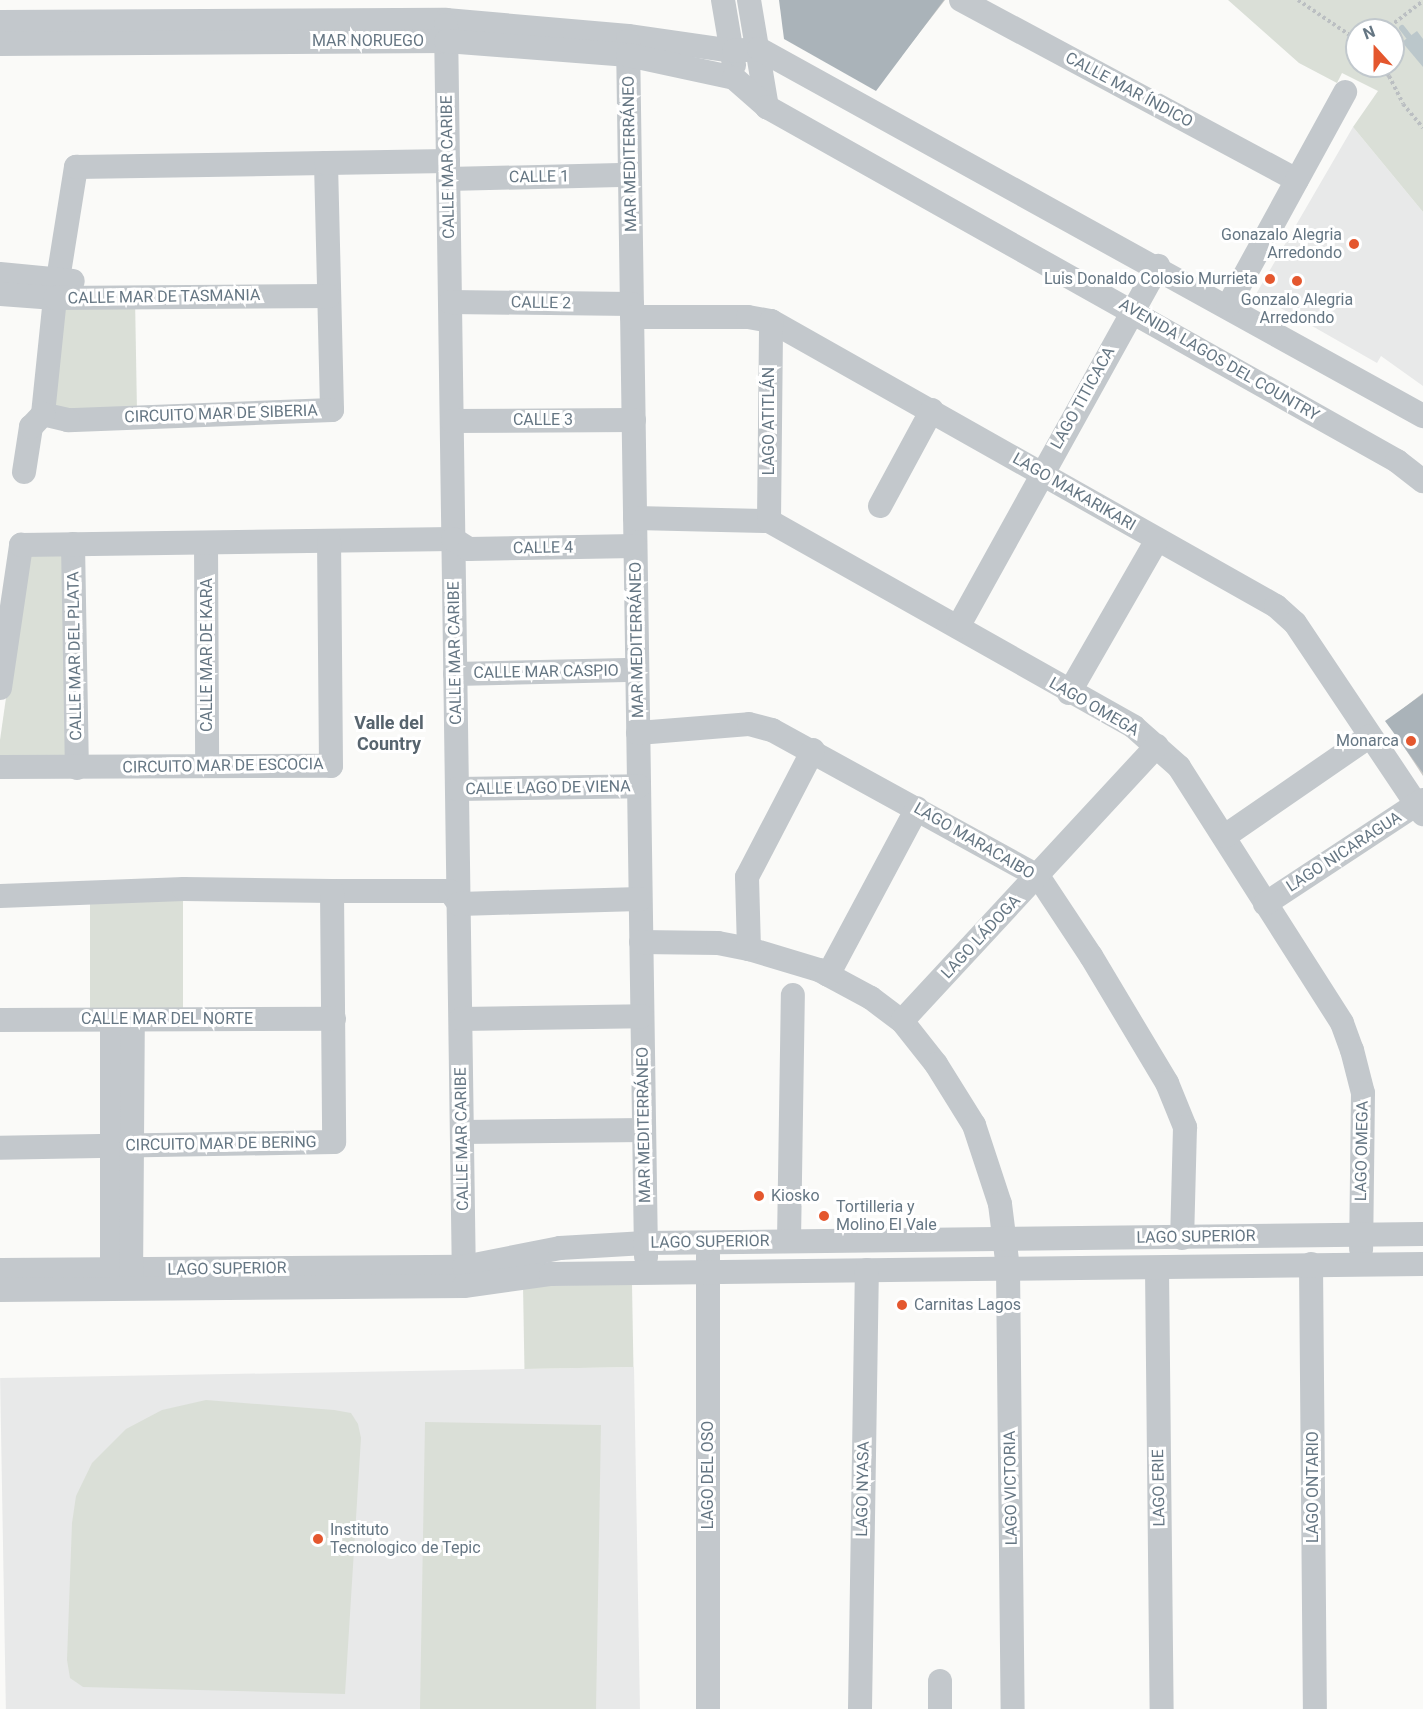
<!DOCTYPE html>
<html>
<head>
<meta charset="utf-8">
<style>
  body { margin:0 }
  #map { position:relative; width:1423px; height:1709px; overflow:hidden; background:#fafaf8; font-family:Roboto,sans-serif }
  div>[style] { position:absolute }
  .built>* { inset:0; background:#e8e9e9; transform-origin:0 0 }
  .green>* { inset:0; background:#dadfd7; transform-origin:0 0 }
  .water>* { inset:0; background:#bbc7cb }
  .shadow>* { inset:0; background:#0003 }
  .stream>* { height:6px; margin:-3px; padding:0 3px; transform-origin:3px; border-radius:3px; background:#bbc7cb }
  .building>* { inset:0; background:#aab3b9 }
  .path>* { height:4px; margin-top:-2px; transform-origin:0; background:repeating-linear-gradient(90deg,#bbbfc2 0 3px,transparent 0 6px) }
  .minor>* { height:24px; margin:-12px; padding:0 12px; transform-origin:12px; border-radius:12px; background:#c3c8cc }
  .dots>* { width:16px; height:16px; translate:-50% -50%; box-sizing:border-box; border:3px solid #fff; border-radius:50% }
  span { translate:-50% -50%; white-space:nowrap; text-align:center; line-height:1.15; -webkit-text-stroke:6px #fff; paint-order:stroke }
  .street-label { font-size:16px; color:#657683 }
  .poi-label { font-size:16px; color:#657683 }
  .right { translate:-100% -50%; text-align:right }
  .left { translate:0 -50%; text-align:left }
  .neighbourhood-label { font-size:18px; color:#57646e; font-weight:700 }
  .north { position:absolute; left:1345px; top:18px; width:60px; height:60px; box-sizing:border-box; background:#fff; border:2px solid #c1c8cd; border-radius:50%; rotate:339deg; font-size:16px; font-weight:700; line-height:24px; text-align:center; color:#657683 }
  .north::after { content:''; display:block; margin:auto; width:21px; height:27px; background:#e4572e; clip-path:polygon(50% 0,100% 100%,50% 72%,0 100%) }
</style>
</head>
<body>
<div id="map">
  <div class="built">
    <i style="clip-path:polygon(1353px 127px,1423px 212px,1423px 386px,1381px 356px,1377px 363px,1256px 294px)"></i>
    <i style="left:634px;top:1367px;width:342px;height:634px;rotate:89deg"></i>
  </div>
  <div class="green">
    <i style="clip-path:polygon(evenodd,1228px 0,1423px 0,1423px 212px,1353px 127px,1378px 91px,1342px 73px,1337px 83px,1299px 63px,1228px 0,1357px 30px,1393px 30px,1393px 66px,1357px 66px,1357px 30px)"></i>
    <i style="clip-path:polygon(135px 297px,137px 412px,50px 409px,64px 299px)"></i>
    <i style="clip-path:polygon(28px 543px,84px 543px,88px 766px,0 767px,0 740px)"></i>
    <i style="left:90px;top:896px;width:93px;height:121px"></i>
    <i style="left:632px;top:1284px;width:83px;height:109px;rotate:89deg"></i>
    <i style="clip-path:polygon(206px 1400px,334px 1410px,351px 1413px,358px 1424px,361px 1438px,345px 1694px,83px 1687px,70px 1678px,67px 1660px,72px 1523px,76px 1496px,92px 1463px,126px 1429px,162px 1410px)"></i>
    <i style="left:425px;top:1422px;width:176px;height:287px;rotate:1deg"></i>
  </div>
  <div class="water">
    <i style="clip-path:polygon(1417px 31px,1423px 39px,1423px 67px,1402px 42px)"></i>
  </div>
  <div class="shadow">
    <i style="clip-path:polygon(780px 0,945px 0,875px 90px)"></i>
    <i style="clip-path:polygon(1423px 693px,1423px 776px,1387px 721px)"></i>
  </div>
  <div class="stream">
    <i style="left:1402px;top:28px;width:11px;rotate:52deg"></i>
  </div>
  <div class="building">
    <i style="clip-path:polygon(779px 0,944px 0,876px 91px,784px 39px)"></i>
    <i style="clip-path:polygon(1423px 694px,1423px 773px,1385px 721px)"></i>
  </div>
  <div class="path">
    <i style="left:1298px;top:0;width:71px;rotate:34.1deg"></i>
    <i style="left:1385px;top:30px;width:48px;rotate:-37.3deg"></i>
    <i style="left:1378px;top:66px;width:15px;rotate:42deg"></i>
    <i style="left:1389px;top:76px;width:31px;rotate:63deg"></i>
    <i style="left:1403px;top:104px;width:31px;rotate:50deg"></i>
  </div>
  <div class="minor">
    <i style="left:723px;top:0;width:66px;rotate:80.4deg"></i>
    <i style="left:749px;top:0;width:109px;rotate:80.5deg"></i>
    <i style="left:961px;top:0;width:381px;rotate:28.2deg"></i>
    <i style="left:0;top:22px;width:446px;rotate:-0.3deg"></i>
    <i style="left:446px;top:20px;width:183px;rotate:5deg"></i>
    <i style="left:628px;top:36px;width:107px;rotate:8.1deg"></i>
    <i style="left:734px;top:51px;width:25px;rotate:-5deg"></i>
    <i style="left:759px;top:49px;width:759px;rotate:28.93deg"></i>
    <i style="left:446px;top:25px;width:1255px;rotate:89.18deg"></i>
    <i style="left:628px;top:41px;width:1216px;rotate:89.15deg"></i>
    <i style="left:0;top:44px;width:446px;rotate:-0.4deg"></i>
    <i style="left:446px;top:41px;width:183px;rotate:4.4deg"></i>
    <i style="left:628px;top:55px;width:108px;rotate:12.2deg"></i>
    <i style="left:734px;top:78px;width:44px;rotate:41.3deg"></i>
    <i style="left:767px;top:107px;width:723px;rotate:29.33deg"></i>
    <i style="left:1397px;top:461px;width:33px;rotate:38deg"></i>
    <i style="left:326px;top:163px;width:247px;rotate:88.6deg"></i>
    <i style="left:332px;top:410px;width:264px;rotate:177.8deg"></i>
    <i style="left:68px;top:420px;width:26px;rotate:-167deg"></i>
    <i style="left:43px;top:414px;width:117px;rotate:-84.1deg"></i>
    <i style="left:55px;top:298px;width:133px;rotate:-80.9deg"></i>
    <i style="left:76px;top:167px;width:250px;rotate:-0.9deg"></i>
    <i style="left:326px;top:163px;width:122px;rotate:-0.9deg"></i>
    <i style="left:448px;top:179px;width:182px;rotate:-1.3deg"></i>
    <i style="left:0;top:274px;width:73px;rotate:5.5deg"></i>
    <i style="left:0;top:294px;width:55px;rotate:4.2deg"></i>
    <i style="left:55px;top:298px;width:274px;rotate:-0.4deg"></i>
    <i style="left:450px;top:302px;width:182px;rotate:0.6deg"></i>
    <i style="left:1228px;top:306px;width:244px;rotate:-61.3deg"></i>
    <i style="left:632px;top:317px;width:116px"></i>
    <i style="left:748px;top:317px;width:23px;rotate:10deg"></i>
    <i style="left:771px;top:321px;width:580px;rotate:29.44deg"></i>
    <i style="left:1276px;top:606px;width:25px;rotate:42deg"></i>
    <i style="left:1295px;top:623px;width:230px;rotate:56.2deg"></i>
    <i style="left:452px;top:421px;width:182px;rotate:-0.3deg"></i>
    <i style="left:24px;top:472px;width:46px;rotate:-81.2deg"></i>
    <i style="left:31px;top:427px;width:18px;rotate:-47deg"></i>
    <i style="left:880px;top:506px;width:109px;rotate:-61.6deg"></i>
    <i style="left:635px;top:518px;width:134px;rotate:1.3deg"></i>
    <i style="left:769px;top:521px;width:419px;rotate:29.4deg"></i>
    <i style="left:1134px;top:727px;width:60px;rotate:41.6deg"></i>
    <i style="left:1179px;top:767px;width:303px;rotate:57.5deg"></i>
    <i style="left:1342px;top:1023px;width:29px;rotate:70deg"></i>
    <i style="left:1352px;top:1050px;width:44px;rotate:75.7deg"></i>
    <i style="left:1363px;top:1093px;width:156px;rotate:90.7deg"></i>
    <i style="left:769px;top:521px;width:200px;rotate:-89.4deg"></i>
    <i style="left:206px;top:543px;width:223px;rotate:89.7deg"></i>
    <i style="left:73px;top:544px;width:224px;rotate:89deg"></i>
    <i style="left:958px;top:627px;width:413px;rotate:-61deg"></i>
    <i style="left:455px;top:674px;width:182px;rotate:-1.3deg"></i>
    <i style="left:0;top:688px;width:145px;rotate:-81.6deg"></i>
    <i style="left:21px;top:545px;width:432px;rotate:-0.8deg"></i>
    <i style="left:453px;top:539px;width:19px;rotate:32deg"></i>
    <i style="left:469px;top:549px;width:166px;rotate:-1deg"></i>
    <i style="left:1069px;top:693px;width:177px;rotate:-60.1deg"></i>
    <i style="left:638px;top:733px;width:111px;rotate:-4.6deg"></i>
    <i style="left:749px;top:724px;width:24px;rotate:15deg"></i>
    <i style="left:772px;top:730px;width:303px;rotate:28.8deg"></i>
    <i style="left:1038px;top:876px;width:96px;rotate:56.5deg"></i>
    <i style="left:1091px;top:956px;width:148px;rotate:59.1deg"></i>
    <i style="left:1167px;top:1083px;width:48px;rotate:67.8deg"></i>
    <i style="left:1185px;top:1127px;width:111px;rotate:91.5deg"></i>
    <i style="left:0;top:767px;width:331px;rotate:-0.2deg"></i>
    <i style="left:331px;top:766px;width:224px;rotate:-90.5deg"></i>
    <i style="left:457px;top:789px;width:182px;rotate:-0.9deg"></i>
    <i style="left:1225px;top:836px;width:176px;rotate:-34.6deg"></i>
    <i style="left:332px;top:891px;width:118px"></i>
    <i style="left:450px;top:891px;width:16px;rotate:55deg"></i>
    <i style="left:459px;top:904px;width:181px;rotate:-1.6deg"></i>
    <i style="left:0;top:896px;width:184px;rotate:-2.2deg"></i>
    <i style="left:184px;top:889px;width:148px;rotate:0.8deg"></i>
    <i style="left:332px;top:891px;width:251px;rotate:89.5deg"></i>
    <i style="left:334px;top:1142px;width:334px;rotate:179deg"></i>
    <i style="left:1265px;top:904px;width:189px;rotate:-33.4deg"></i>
    <i style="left:641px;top:942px;width:77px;rotate:0.7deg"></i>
    <i style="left:718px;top:943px;width:32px;rotate:11deg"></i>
    <i style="left:749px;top:949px;width:73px;rotate:16.7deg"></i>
    <i style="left:819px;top:970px;width:59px;rotate:28.3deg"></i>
    <i style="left:871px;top:998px;width:39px;rotate:37deg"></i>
    <i style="left:902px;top:1021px;width:55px;rotate:51.7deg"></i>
    <i style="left:936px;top:1064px;width:72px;rotate:58.1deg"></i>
    <i style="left:974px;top:1125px;width:83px;rotate:71.8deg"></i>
    <i style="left:1000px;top:1204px;width:64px;rotate:82.9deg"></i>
    <i style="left:1008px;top:1268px;width:441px;rotate:89.4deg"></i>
    <i style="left:749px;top:949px;width:72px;rotate:-91.6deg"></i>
    <i style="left:747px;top:877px;width:143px;rotate:-62.5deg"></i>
    <i style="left:828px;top:975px;width:189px;rotate:-61.9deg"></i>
    <i style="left:461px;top:1019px;width:181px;rotate:-0.9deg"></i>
    <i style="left:0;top:1020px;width:334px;rotate:-0.2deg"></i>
    <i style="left:902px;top:1021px;width:375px;rotate:-47.2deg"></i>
    <i style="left:462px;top:1132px;width:182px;rotate:-0.6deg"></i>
    <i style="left:789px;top:1241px;width:246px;rotate:-89.1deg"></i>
    <i style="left:708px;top:1256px;width:453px;rotate:90deg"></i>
    <i style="left:1311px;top:1264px;width:445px;rotate:89.5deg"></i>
    <i style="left:1157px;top:1268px;width:441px;rotate:89.4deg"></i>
    <i style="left:0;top:1270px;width:464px;rotate:-0.4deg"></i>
    <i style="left:464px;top:1267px;width:98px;rotate:-11.2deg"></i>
    <i style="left:560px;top:1248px;width:85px;rotate:-3.4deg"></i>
    <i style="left:645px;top:1243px;width:778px;rotate:-0.66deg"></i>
    <i style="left:112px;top:1284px;width:264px;rotate:-90deg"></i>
    <i style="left:131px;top:1284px;width:264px;rotate:-89.6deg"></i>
    <i style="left:0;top:1290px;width:464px;rotate:-0.5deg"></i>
    <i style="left:464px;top:1286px;width:88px;rotate:-7.9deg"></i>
    <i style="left:551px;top:1274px;width:872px;rotate:-0.66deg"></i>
    <i style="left:860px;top:1709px;width:439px;rotate:-89.1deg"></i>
    <i style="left:940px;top:1709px;width:28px;rotate:-90deg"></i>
  </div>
  <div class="dots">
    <i style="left:1354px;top:244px;background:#e4572e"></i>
    <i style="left:1270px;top:279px;background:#e4572e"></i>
    <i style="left:1297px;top:281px;background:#e4572e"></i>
    <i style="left:1411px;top:741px;background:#e4572e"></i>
    <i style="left:759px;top:1196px;background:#e4572e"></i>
    <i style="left:824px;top:1216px;background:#e4572e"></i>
    <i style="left:902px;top:1305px;background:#e4572e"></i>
    <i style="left:318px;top:1539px;background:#e4572e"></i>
  </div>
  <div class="street-label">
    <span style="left:368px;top:41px">MAR NORUEGO</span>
    <span style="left:1129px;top:90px;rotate:28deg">CALLE MAR ÍNDICO</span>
    <span style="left:630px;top:154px;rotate:-91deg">MAR MEDITERRÁNEO</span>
    <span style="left:448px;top:167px;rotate:-91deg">CALLE MAR CARIBE</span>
    <span style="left:539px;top:177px;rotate:-1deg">CALLE 1</span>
    <span style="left:164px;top:297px;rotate:-1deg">CALLE MAR DE TASMANIA</span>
    <span style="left:541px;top:303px;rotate:1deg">CALLE 2</span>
    <span style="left:1219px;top:360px;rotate:30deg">AVENIDA LAGOS DEL COUNTRY</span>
    <span style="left:1083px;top:398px;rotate:-61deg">LAGO TITICACA</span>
    <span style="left:221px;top:414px;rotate:-2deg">CIRCUITO MAR DE SIBERIA</span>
    <span style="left:543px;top:420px">CALLE 3</span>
    <span style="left:769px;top:421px;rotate:-90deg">LAGO ATITLÁN</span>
    <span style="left:1074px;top:492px;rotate:30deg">LAGO MAKARIKARI</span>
    <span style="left:543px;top:548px;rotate:-1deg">CALLE 4</span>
    <span style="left:637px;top:640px;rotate:-91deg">MAR MEDITERRÁNEO</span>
    <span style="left:455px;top:653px;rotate:-91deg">CALLE MAR CARIBE</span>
    <span style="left:207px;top:655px;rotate:-90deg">CALLE MAR DE KARA</span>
    <span style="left:75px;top:656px;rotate:-91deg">CALLE MAR DEL PLATA</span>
    <span style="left:546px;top:672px;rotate:-1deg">CALLE MAR CASPIO</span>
    <span style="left:1094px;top:707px;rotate:30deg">LAGO OMEGA</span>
    <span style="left:223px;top:766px;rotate:-1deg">CIRCUITO MAR DE ESCOCIA</span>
    <span style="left:548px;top:788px;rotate:-1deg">CALLE LAGO DE VIENA</span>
    <span style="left:974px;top:841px;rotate:30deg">LAGO MARACAIBO</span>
    <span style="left:1344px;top:852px;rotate:-33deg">LAGO NICARAGUA</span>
    <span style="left:981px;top:937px;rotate:-47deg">LAGO LÁDOGA</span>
    <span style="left:167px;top:1019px">CALLE MAR DEL NORTE</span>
    <span style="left:644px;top:1125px;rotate:-91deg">MAR MEDITERRÁNEO</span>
    <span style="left:462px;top:1139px;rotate:-91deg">CALLE MAR CARIBE</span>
    <span style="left:221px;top:1144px;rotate:-1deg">CIRCUITO MAR DE BERING</span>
    <span style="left:1362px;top:1151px;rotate:-89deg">LAGO OMEGA</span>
    <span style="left:1196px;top:1237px;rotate:-1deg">LAGO SUPERIOR</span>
    <span style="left:710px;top:1242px;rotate:-1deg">LAGO SUPERIOR</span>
    <span style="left:227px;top:1269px;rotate:-1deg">LAGO SUPERIOR</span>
    <span style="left:708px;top:1475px;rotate:-90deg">LAGO DEL OSO</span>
    <span style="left:1313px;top:1487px;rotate:-90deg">LAGO ONTARIO</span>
    <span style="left:1011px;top:1488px;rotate:-91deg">LAGO VICTORIA</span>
    <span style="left:1159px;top:1488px;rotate:-91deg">LAGO ERIE</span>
    <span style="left:863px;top:1489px;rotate:-89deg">LAGO NYASA</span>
  </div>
  <div class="poi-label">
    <span class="right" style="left:1342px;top:244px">Gonazalo Alegria<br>Arredondo</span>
    <span class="right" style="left:1258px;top:279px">Luis Donaldo Colosio Murrieta</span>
    <span style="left:1297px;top:309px">Gonzalo Alegria<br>Arredondo</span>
    <span class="right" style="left:1399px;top:741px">Monarca</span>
    <span class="left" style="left:771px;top:1196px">Kiosko</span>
    <span class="left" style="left:836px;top:1216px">Tortilleria y<br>Molino El Vale</span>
    <span class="left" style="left:914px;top:1305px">Carnitas Lagos</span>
    <span class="left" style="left:330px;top:1539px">Instituto<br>Tecnologico de Tepic</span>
  </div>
  <div class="neighbourhood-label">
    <span style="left:389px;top:734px">Valle del<br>Country</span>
  </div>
  <div class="north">N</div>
</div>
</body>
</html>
